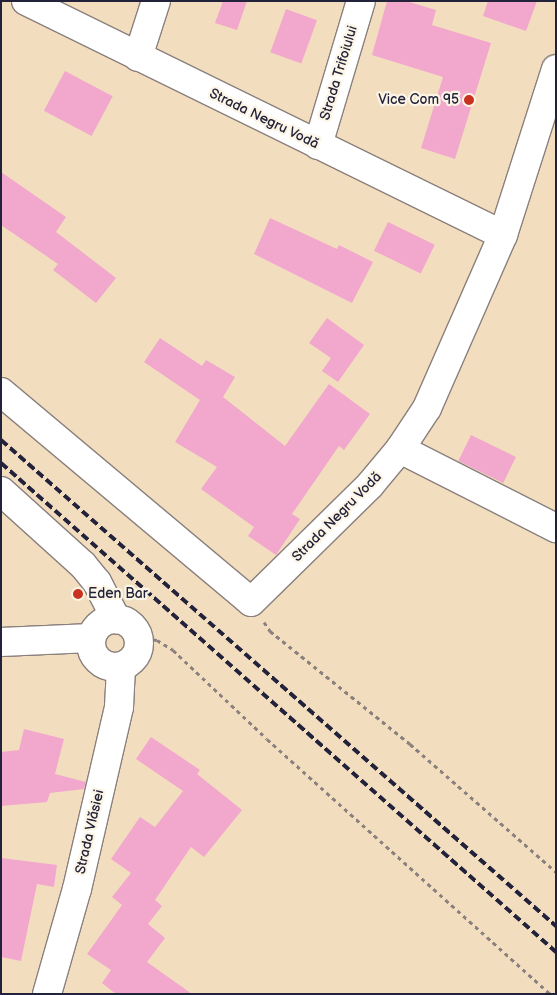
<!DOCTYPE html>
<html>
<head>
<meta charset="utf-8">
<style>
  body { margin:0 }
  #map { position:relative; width:557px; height:995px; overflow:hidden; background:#f2ddbf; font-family:"Balsamiq Sans",sans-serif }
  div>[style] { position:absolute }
  .building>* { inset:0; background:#f2a8cc; transform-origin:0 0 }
  .path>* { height:3px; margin-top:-1.5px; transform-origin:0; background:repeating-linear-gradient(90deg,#8a807d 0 4px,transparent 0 8px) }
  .roads { filter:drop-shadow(1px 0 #8a807d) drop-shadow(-1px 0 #8a807d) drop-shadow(0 1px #8a807d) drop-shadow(0 -1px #8a807d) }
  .minor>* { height:28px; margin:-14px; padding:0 14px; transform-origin:14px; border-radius:14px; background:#fff }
  .minor>.ring { margin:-14px; padding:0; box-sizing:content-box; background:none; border:28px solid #fff; border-radius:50% }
  .rail>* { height:4px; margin-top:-2px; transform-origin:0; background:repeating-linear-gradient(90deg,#22223b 0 8px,transparent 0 12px) }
  .dots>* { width:14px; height:14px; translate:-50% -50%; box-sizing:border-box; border:2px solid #fcf5e5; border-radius:50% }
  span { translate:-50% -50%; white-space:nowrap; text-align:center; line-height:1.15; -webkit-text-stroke:4.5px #fcf5e5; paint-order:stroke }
  .street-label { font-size:14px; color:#22223b }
  .poi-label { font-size:14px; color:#22223b }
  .right { translate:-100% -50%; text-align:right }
  .left { translate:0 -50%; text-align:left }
  .frame { position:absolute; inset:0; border:2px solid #22223b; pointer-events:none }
</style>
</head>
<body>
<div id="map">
  <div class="building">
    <i style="clip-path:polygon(223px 1px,247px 1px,237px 30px,215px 23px)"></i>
    <i style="clip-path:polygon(387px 1px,406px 1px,436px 10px,432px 25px,491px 43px,455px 159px,421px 148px,443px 77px,372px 55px)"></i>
    <i style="clip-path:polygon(488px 1px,537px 1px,526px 31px,483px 16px)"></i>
    <i style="left:286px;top:9px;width:33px;height:46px;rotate:20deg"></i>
    <i style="left:65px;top:71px;width:54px;height:45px;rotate:28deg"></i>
    <i style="clip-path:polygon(1px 172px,66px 217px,56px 232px,116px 278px,96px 303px,53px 270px,58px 264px,1px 225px)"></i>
    <i style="clip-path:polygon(270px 218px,337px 249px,339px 245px,373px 262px,352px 303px,254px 254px)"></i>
    <i style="left:388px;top:222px;width:52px;height:32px;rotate:26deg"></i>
    <i style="clip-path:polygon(327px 318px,364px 345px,338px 382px,322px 371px,331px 358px,309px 343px)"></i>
    <i style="clip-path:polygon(160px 338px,202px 366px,206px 360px,235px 377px,223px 397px,285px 446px,329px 384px,370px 414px,344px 450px,339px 446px,292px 514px,300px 519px,276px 555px,248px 536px,254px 527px,201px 489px,217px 467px,175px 442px,200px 400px,144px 362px)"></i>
    <i style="left:471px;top:435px;width:50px;height:29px;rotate:26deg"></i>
    <i style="clip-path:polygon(24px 729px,64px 739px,55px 774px,86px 782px,84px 789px,50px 793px,47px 802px,1px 806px,1px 752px,19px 750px)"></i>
    <i style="clip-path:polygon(151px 737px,200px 770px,197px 774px,242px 810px,204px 857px,191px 847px,155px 900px,162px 906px,148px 924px,165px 938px,147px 962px,192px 994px,116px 994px,102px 983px,111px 970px,87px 954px,122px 905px,112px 897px,131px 873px,111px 859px,140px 817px,155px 827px,183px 791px,136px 759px)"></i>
    <i style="clip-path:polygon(1px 858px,57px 865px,54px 887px,37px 884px,21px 961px,1px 957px)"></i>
  </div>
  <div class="path">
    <i style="left:264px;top:622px;width:11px;rotate:56deg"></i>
    <i style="left:270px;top:631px;width:180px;rotate:38.9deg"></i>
    <i style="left:410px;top:744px;width:194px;rotate:41.2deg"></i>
    <i style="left:138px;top:637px;width:19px;rotate:9deg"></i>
    <i style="left:157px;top:640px;width:19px;rotate:32deg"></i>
    <i style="left:173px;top:650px;width:129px;rotate:43.4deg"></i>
    <i style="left:267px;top:739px;width:381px;rotate:42deg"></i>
  </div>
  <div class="roads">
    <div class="minor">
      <i style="left:26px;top:1px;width:531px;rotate:26.13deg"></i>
      <i style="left:138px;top:57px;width:59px;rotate:-72.2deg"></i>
      <i style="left:318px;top:145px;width:150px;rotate:-73.4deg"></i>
      <i style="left:1px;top:392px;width:326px;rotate:40deg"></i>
      <i style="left:251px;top:602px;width:167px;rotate:-44.5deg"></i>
      <i style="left:370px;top:485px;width:47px;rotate:-50.2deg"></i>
      <i style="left:400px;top:449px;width:49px;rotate:-56.6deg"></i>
      <i style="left:427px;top:408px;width:189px;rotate:-66.3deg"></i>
      <i style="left:503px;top:235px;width:174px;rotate:-72.3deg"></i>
      <i style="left:400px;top:449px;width:175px;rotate:26.9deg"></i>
      <i style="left:1px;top:491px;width:110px;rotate:42.1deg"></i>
      <i style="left:83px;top:565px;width:22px;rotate:51deg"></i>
      <i style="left:97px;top:582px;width:42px;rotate:62.8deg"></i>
      <i class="ring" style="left:91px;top:619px;width:20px;height:20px"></i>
      <i style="left:1px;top:642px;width:90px;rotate:-2.5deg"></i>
      <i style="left:47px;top:994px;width:109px;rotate:-74.1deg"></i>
      <i style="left:77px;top:889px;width:187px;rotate:-77deg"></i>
      <i style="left:119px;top:707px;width:40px;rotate:-87.1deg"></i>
    </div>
  </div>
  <div class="rail">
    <i style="left:1px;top:440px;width:738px;rotate:41.21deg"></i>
    <i style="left:1px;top:463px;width:740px;rotate:41.38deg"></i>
  </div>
  <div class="dots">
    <i style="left:469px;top:100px;background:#c8321e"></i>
    <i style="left:78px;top:594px;background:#c8321e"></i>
  </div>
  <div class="street-label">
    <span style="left:339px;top:73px;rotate:-73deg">Strada Trifoiului</span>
    <span style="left:264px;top:119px;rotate:26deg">Strada Negru Vodă</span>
    <span style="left:337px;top:517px;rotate:-45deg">Strada Negru Vodă</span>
    <span style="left:90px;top:832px;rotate:-77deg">Strada Vlăsiei</span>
  </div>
  <div class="poi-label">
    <span class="right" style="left:459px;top:100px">Vice Com 95</span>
    <span class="left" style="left:88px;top:594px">Eden Bar</span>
  </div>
  <div class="frame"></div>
</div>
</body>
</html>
